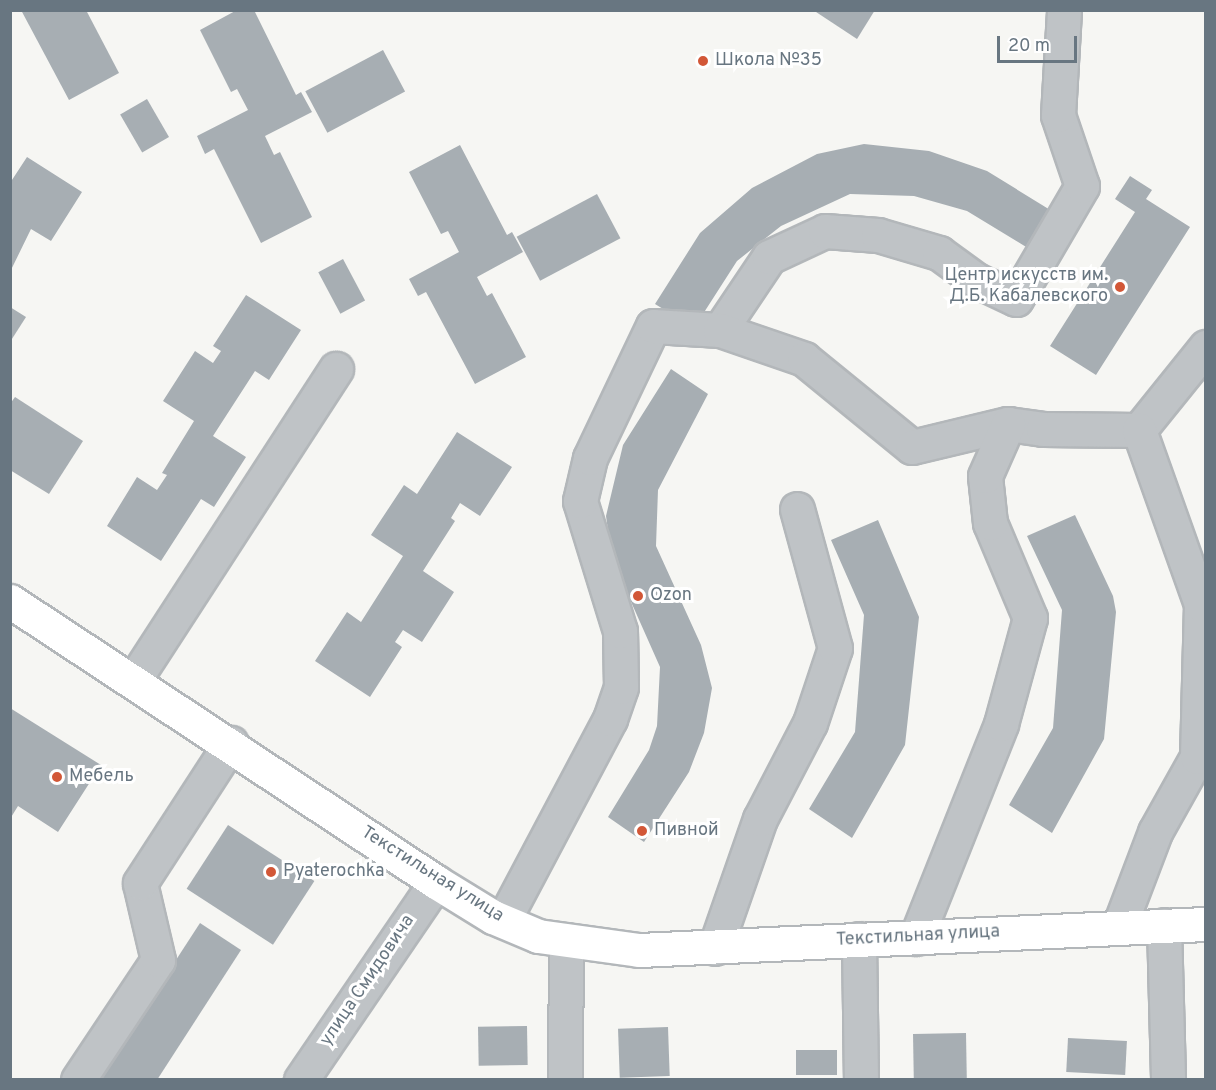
<!DOCTYPE html>
<html>
<head>
<meta charset="utf-8">
<style>
  body { margin:0 }
  #map { position:relative; width:1216px; height:1090px; overflow:hidden; background:#f6f6f3; font-family:Overpass,sans-serif }
  div>[style] { position:absolute }
  .building>* { inset:0; background:#a7aeb3; transform-origin:0 0 }
  .roads { filter:drop-shadow(2px 0 #b3b7ba) drop-shadow(-2px 0 #b3b7ba) drop-shadow(0 2px #b3b7ba) drop-shadow(0 -2px #b3b7ba) }
  .minor>* { height:33px; margin:-16.5px; padding:0 16.5px; transform-origin:16.5px; border-radius:16.5px; background:#bfc3c6 }
  .major>* { height:33px; margin:-16.5px; padding:0 16.5px; transform-origin:16.5px; border-radius:16.5px; background:#fff }
  .dots>* { width:16px; height:16px; translate:-50% -50%; box-sizing:border-box; border:3px solid #fff; border-radius:50% }
  span { translate:-50% -50%; white-space:nowrap; text-align:center; line-height:1.15; -webkit-text-stroke:6px #fff; paint-order:stroke }
  .poi-label { font-size:18px; color:#687681 }
  .left { translate:0 -50%; text-align:left }
  .right { translate:-100% -50%; text-align:right }
  .street-label { font-size:18px; color:#687681 }
  .frame { position:absolute; inset:0; border:12px solid #687681; pointer-events:none }
  .scale { position:absolute; left:997px; top:36px; width:80px; height:27px; box-sizing:border-box; border:3px solid #687681; border-top:0; padding-left:8px; font-size:18px; line-height:21px; white-space:nowrap; color:#687681; -webkit-text-stroke:4px #fff; paint-order:stroke }
</style>
</head>
<body>
<div id="map">
  <div class="building">
    <i style="clip-path:polygon(21px 10px,86px 10px,119px 73px,69px 100px)"></i>
    <i style="clip-path:polygon(237px 10px,254px 10px,296px 95px,301px 92px,312px 112px,265px 136px,274px 155px,280px 152px,312px 217px,261px 243px,214px 149px,205px 154px,197px 136px,248px 110px,237px 89px,231px 92px,200px 30px)"></i>
    <i style="clip-path:polygon(813px 10px,875px 10px,857px 39px)"></i>
    <i style="left:383px;top:50px;width:47px;height:88px;rotate:62deg"></i>
    <i style="left:147px;top:99px;width:44px;height:31px;rotate:60deg"></i>
    <i style="clip-path:polygon(864px 144px,929px 151px,987px 171px,1060px 216px,1036px 253px,967px 211px,914px 196px,850px 194px,781px 226px,737px 261px,694px 328px,655px 304px,700px 233px,752px 188px,817px 154px)"></i>
    <i style="clip-path:polygon(460px 145px,507px 235px,512px 232px,523px 252px,477px 277px,487px 296px,492px 293px,526px 357px,475px 384px,426px 292px,418px 296px,409px 279px,459px 252px,448px 231px,441px 234px,409px 172px)"></i>
    <i style="clip-path:polygon(27px 157px,82px 192px,51px 241px,31px 229px,10px 272px,10px 183px)"></i>
    <i style="clip-path:polygon(1130px 176px,1152px 190px,1146px 199px,1190px 227px,1096px 375px,1050px 346px,1135px 212px,1115px 199px)"></i>
    <i style="left:597px;top:194px;width:50px;height:91px;rotate:62deg"></i>
    <i style="left:343px;top:259px;width:47px;height:28px;rotate:62deg"></i>
    <i style="clip-path:polygon(246px 295px,301px 330px,269px 380px,255px 371px,213px 436px,246px 457px,214px 507px,201px 499px,161px 561px,107px 526px,137px 477px,157px 490px,167px 475px,162px 473px,194px 421px,163px 401px,195px 351px,213px 363px,221px 351px,213px 346px)"></i>
    <i style="clip-path:polygon(10px 307px,26px 317px,10px 342px)"></i>
    <i style="clip-path:polygon(671px 369px,708px 394px,658px 490px,656px 546px,701px 645px,712px 688px,704px 733px,689px 772px,644px 842px,608px 817px,649px 750px,657px 726px,660px 667px,612px 559px,606px 516px,623px 445px)"></i>
    <i style="clip-path:polygon(15px 397px,83px 441px,49px 494px,10px 470px,10px 404px)"></i>
    <i style="clip-path:polygon(457px 432px,512px 467px,480px 516px,460px 503px,451px 518px,455px 521px,423px 571px,454px 592px,422px 642px,403px 630px,395px 642px,402px 647px,370px 697px,315px 661px,347px 612px,361px 622px,403px 556px,371px 535px,404px 485px,417px 494px)"></i>
    <i style="clip-path:polygon(1075px 515px,1113px 596px,1116px 612px,1104px 739px,1052px 833px,1009px 805px,1053px 728px,1062px 610px,1027px 536px)"></i>
    <i style="clip-path:polygon(878px 520px,919px 617px,905px 745px,852px 838px,809px 809px,855px 732px,864px 615px,831px 540px)"></i>
    <i style="clip-path:polygon(10px 708px,101px 765px,58px 832px,18px 806px,10px 819px)"></i>
    <i style="left:228px;top:825px;width:103px;height:76px;rotate:33deg"></i>
    <i style="clip-path:polygon(200px 923px,241px 950px,157px 1080px,98px 1080px)"></i>
    <i style="left:527px;top:1026px;width:39px;height:49px;rotate:89deg"></i>
    <i style="left:668px;top:1027px;width:49px;height:50px;rotate:88deg"></i>
    <i style="left:966px;top:1033px;width:47px;height:53px;rotate:89deg"></i>
    <i style="left:1068px;top:1038px;width:59px;height:34px;rotate:3deg"></i>
    <i style="left:837px;top:1050px;width:25px;height:41px;rotate:90deg"></i>
  </div>
  <div class="roads">
    <div class="minor">
      <i style="left:720px;top:330px;width:88px;rotate:-56.1deg"></i>
      <i style="left:769px;top:257px;width:62px;rotate:-24.9deg"></i>
      <i style="left:825px;top:231px;width:53px;rotate:4.3deg"></i>
      <i style="left:878px;top:235px;width:64px;rotate:16.4deg"></i>
      <i style="left:939px;top:253px;width:46px;rotate:36.1deg"></i>
      <i style="left:976px;top:280px;width:44px;rotate:25.4deg"></i>
      <i style="left:1016px;top:299px;width:131px;rotate:-59.7deg"></i>
      <i style="left:1082px;top:186px;width:75px;rotate:-108.7deg"></i>
      <i style="left:1058px;top:115px;width:105px;rotate:-86.7deg"></i>
      <i style="left:134px;top:680px;width:371px;rotate:-57deg"></i>
      <i style="left:503px;top:921px;width:229px;rotate:-62.1deg"></i>
      <i style="left:610px;top:719px;width:34px;rotate:-71deg"></i>
      <i style="left:621px;top:687px;width:56px;rotate:-91deg"></i>
      <i style="left:620px;top:631px;width:136px;rotate:-107.1deg"></i>
      <i style="left:580px;top:501px;width:44px;rotate:-76.9deg"></i>
      <i style="left:590px;top:458px;width:146px;rotate:-64.5deg"></i>
      <i style="left:653px;top:326px;width:67px;rotate:3.4deg"></i>
      <i style="left:720px;top:330px;width:89px;rotate:19deg"></i>
      <i style="left:804px;top:359px;width:139px;rotate:39.2deg"></i>
      <i style="left:912px;top:447px;width:99px;rotate:-13.5deg"></i>
      <i style="left:1008px;top:424px;width:35px;rotate:8deg"></i>
      <i style="left:1043px;top:429px;width:96px;rotate:0.6deg"></i>
      <i style="left:1139px;top:430px;width:107px;rotate:-51.1deg"></i>
      <i style="left:1164px;top:925px;width:155px;rotate:88.5deg"></i>
      <i style="left:1119px;top:927px;width:102px;rotate:-69.2deg"></i>
      <i style="left:1155px;top:832px;width:86px;rotate:-60.8deg"></i>
      <i style="left:1197px;top:757px;width:153px;rotate:-88.5deg"></i>
      <i style="left:1201px;top:604px;width:185px;rotate:-109.6deg"></i>
      <i style="left:916px;top:938px;width:230px;rotate:-68.3deg"></i>
      <i style="left:1001px;top:724px;width:110px;rotate:-74.7deg"></i>
      <i style="left:1030px;top:618px;width:103px;rotate:-112.8deg"></i>
      <i style="left:990px;top:523px;width:47px;rotate:-96.1deg"></i>
      <i style="left:985px;top:476px;width:57px;rotate:-66.1deg"></i>
      <i style="left:859px;top:939px;width:141px;rotate:89.2deg"></i>
      <i style="left:715px;top:948px;width:137px;rotate:-70.8deg"></i>
      <i style="left:760px;top:819px;width:108px;rotate:-62.5deg"></i>
      <i style="left:810px;top:723px;width:79px;rotate:-71.6deg"></i>
      <i style="left:835px;top:648px;width:144px;rotate:-105.3deg"></i>
      <i style="left:78px;top:1080px;width:144px;rotate:-56.3deg"></i>
      <i style="left:158px;top:960px;width:79px;rotate:-103.2deg"></i>
      <i style="left:140px;top:883px;width:167px;rotate:-57deg"></i>
      <i style="left:301px;top:1080px;width:240px;rotate:-55.7deg"></i>
      <i style="left:565px;top:1080px;width:140px;rotate:-89.6deg"></i>
    </div>
    <div class="major">
      <i style="left:10px;top:601px;width:510px;rotate:33.41deg"></i>
      <i style="left:436px;top:882px;width:67px;rotate:31.6deg"></i>
      <i style="left:493px;top:917px;width:49px;rotate:22.9deg"></i>
      <i style="left:538px;top:936px;width:102px;rotate:7.9deg"></i>
      <i style="left:639px;top:950px;width:568px;rotate:-2.63deg"></i>
    </div>
  </div>
  <div class="dots">
    <i style="left:703px;top:61px;background:#d25737"></i>
    <i style="left:1120px;top:287px;background:#d25737"></i>
    <i style="left:638px;top:596px;background:#d25737"></i>
    <i style="left:57px;top:777px;background:#d25737"></i>
    <i style="left:642px;top:831px;background:#d25737"></i>
    <i style="left:271px;top:872px;background:#d25737"></i>
  </div>
  <div class="poi-label">
    <span class="left" style="left:715px;top:61px">Школа №35</span>
    <span class="right" style="left:1108px;top:287px">Центр искусств им.<br>Д.Б. Кабалевского</span>
    <span class="left" style="left:650px;top:596px">Ozon</span>
    <span class="left" style="left:69px;top:777px">Мебель</span>
    <span class="left" style="left:654px;top:831px">Пивной</span>
    <span class="left" style="left:283px;top:872px">Pyaterochka</span>
  </div>
  <div class="street-label">
    <span style="left:432px;top:875px;rotate:32deg">Текстильная улица</span>
    <span style="left:918px;top:937px;rotate:-3deg">Текстильная улица</span>
    <span style="left:368px;top:981px;rotate:-56deg">улица Смидовича</span>
  </div>
  <div class="frame"></div>
  <div class="scale">20 m</div>
</div>
</body>
</html>
